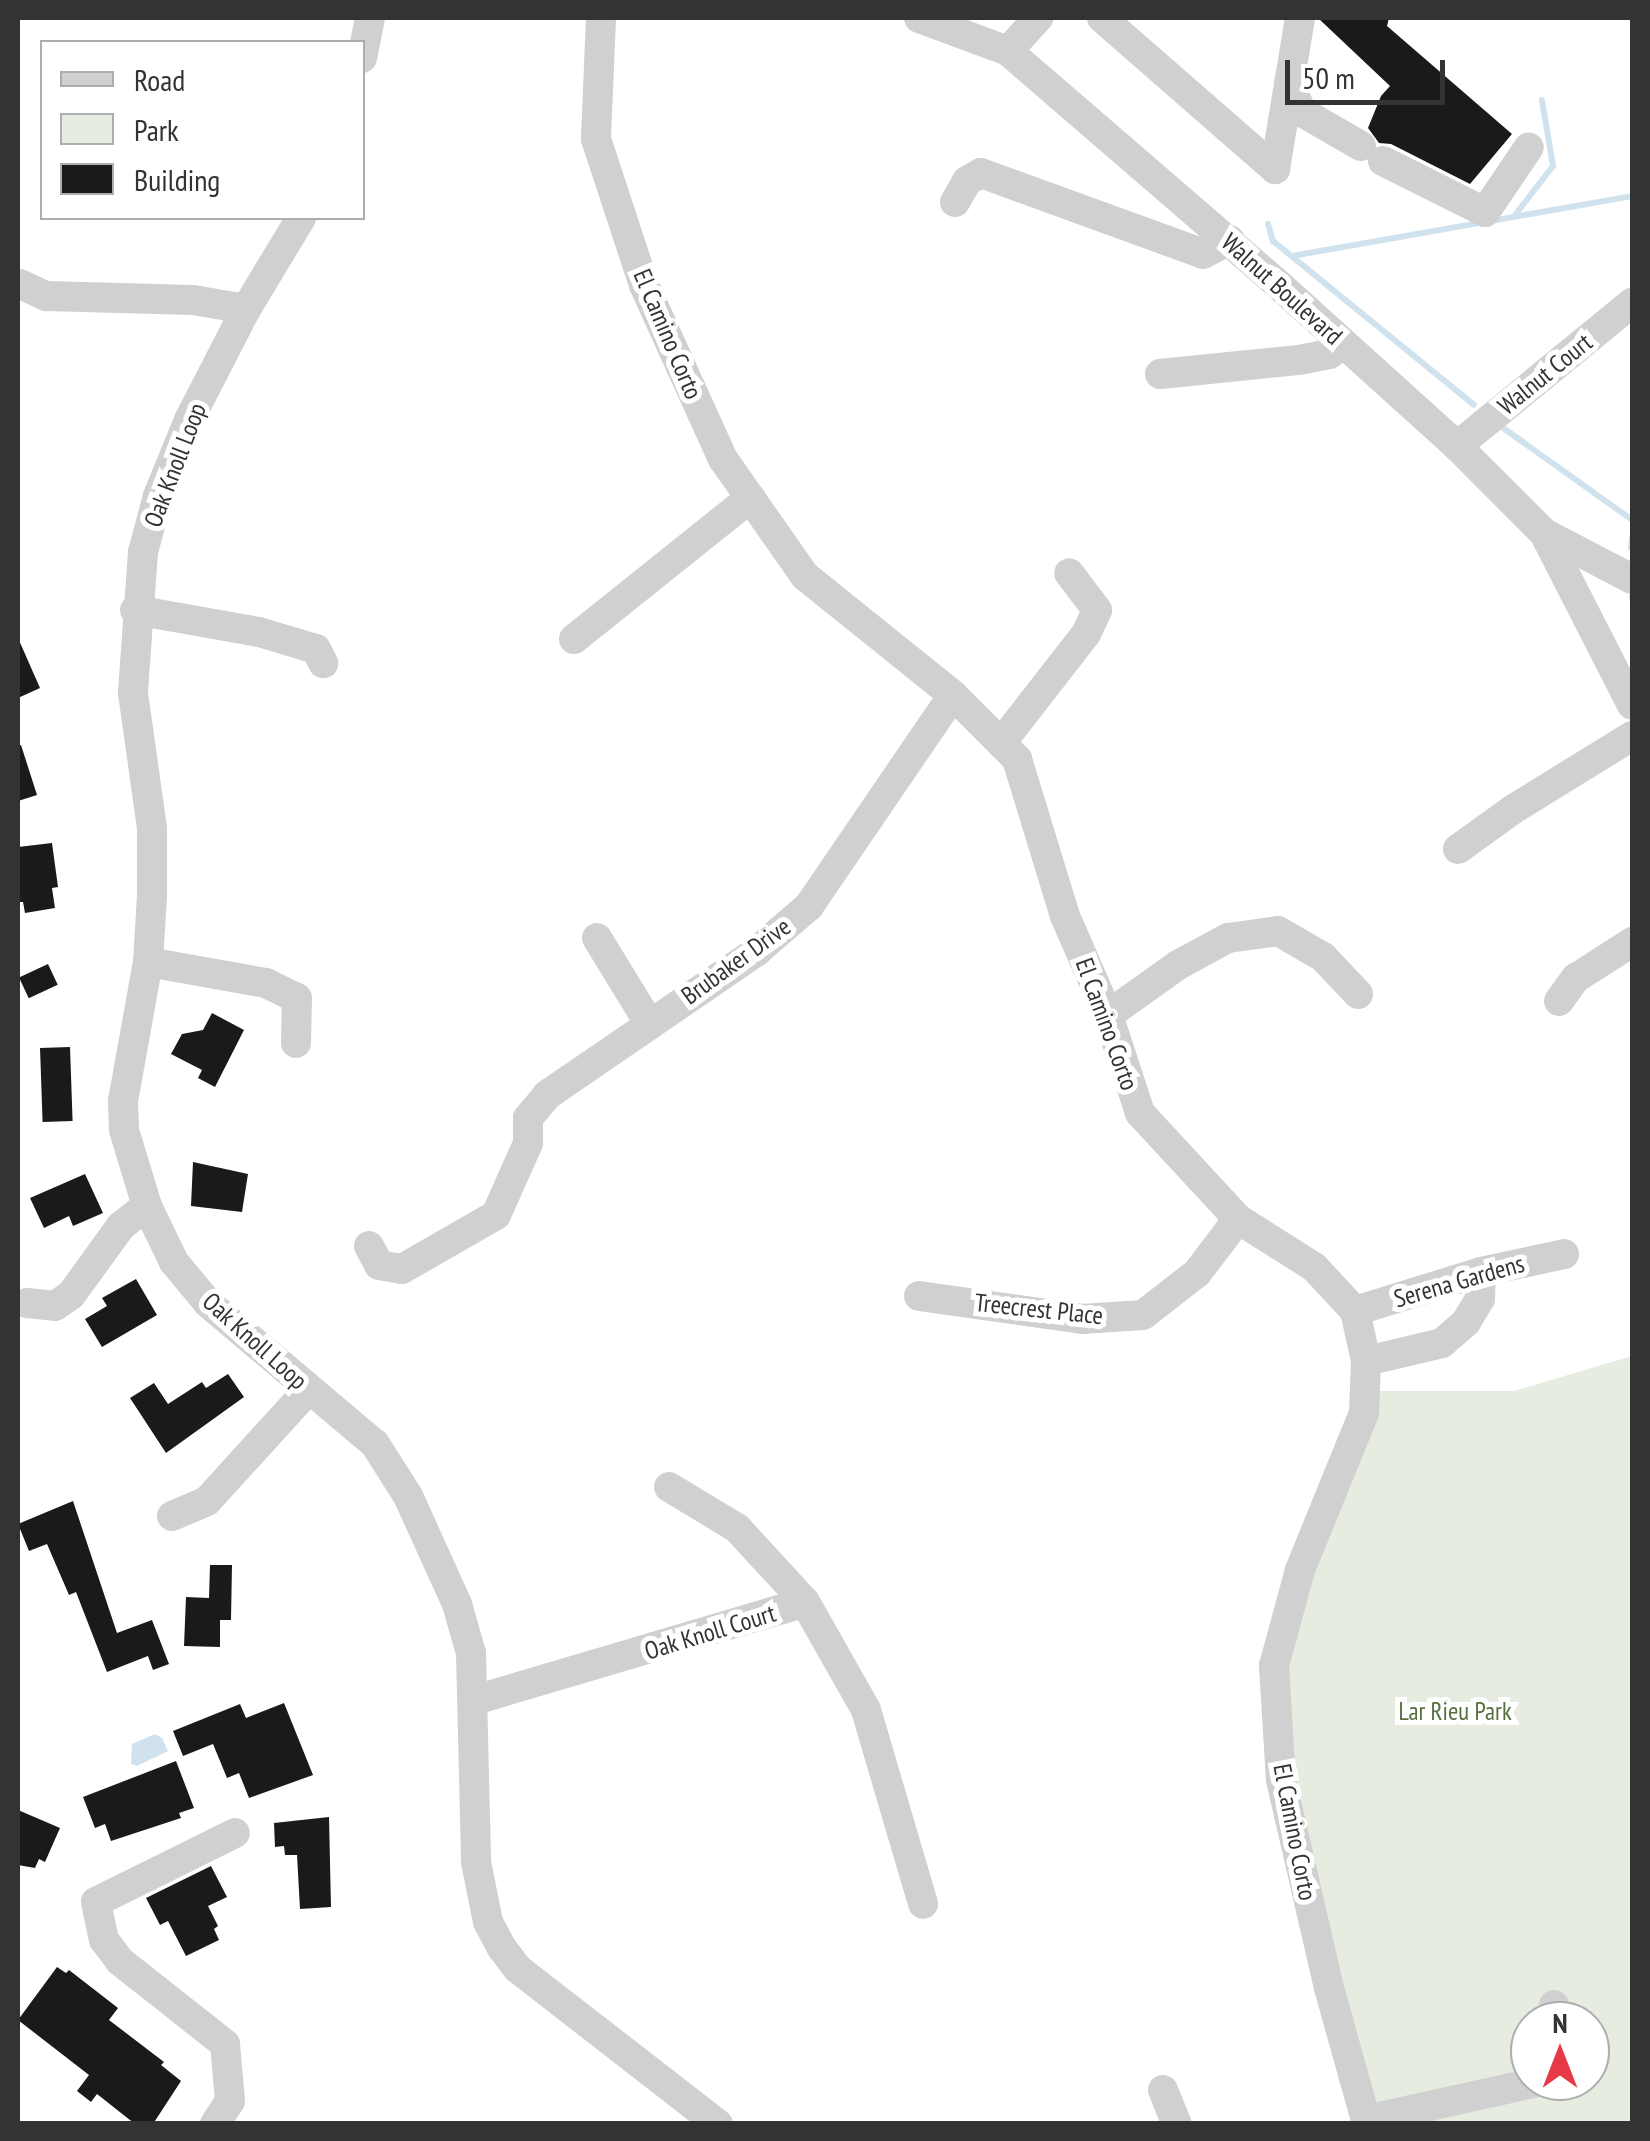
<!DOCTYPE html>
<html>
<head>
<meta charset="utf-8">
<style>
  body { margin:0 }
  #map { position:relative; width:1650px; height:2141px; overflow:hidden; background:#fff; font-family:"PT Sans Narrow",sans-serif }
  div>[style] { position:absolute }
  .green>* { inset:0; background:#e6ecdf }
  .water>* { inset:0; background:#cfe2ee }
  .stream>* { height:6px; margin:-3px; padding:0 3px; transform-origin:3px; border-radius:3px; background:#cfe2ee }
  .building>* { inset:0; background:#1a1a1a; transform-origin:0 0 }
  .minor>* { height:30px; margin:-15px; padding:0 15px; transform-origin:15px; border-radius:15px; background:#d0d0d0 }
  span { translate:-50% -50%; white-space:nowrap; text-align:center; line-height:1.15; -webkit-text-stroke:10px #fff; paint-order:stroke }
  .street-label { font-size:25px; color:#333 }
  .park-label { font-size:25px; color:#56703f }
  .frame { position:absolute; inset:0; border:20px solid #333; pointer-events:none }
  .legend { position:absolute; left:40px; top:40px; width:325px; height:180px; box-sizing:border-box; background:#fff; border:2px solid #adadad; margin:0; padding:12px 18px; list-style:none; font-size:30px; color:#333 }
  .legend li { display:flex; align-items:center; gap:20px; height:50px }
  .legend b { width:50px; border:2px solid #adadad }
  .north { position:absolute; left:1510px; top:2001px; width:100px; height:100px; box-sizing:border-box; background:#fff; border:2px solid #adadad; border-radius:50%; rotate:0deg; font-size:28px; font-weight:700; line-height:40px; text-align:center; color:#333 }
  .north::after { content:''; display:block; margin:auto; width:35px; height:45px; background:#e63946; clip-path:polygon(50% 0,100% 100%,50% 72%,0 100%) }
  .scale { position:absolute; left:1285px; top:60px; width:160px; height:45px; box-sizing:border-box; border:5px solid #333; border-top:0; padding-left:12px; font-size:30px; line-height:35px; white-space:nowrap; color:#333; -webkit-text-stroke:8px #fff; paint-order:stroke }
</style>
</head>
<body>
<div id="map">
  <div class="green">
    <i style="clip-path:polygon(evenodd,1632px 1356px,1632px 2123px,1367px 2123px,1281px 1780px,1292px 1602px,1362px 1391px,1514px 1391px,1632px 1356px,1530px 2021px,1590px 2021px,1590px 2081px,1530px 2081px,1530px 2021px)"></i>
  </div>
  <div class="water">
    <i style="clip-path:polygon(155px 1734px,162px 1738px,168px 1751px,137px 1766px,131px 1764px,132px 1744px)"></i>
  </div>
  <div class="stream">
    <i style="left:1515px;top:215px;width:62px;rotate:-52.2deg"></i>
    <i style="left:1553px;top:166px;width:67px;rotate:-99.5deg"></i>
    <i style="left:1268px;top:224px;width:18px;rotate:74deg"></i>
    <i style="left:1273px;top:241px;width:259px;rotate:39.2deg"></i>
    <i style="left:1292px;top:256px;width:345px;rotate:-10deg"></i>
    <i style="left:1499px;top:425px;width:163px;rotate:35.5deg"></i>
    <i style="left:1631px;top:548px;width:11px;rotate:-85deg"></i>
    <i style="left:1632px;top:596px;width:2px;rotate:90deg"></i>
  </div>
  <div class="building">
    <i style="clip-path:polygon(1318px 18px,1389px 18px,1387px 26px,1512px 134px,1470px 184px,1391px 144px,1379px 143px,1368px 128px,1381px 96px,1390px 86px)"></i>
    <i style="clip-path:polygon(18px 638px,40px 688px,18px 698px)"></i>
    <i style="clip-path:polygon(21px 745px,37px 795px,18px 801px,18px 746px)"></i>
    <i style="clip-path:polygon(52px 843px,58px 887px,52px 888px,55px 908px,25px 913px,23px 902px,18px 902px,18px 847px)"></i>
    <i style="left:48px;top:964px;width:23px;height:32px;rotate:65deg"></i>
    <i style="clip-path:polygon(212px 1013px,244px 1030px,215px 1087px,198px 1078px,202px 1070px,171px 1054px,182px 1034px,203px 1030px)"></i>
    <i style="left:70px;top:1047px;width:74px;height:30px;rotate:88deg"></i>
    <i style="clip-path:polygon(193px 1162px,248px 1174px,242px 1212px,191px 1206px)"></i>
    <i style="clip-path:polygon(85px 1174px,103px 1213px,73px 1226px,69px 1216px,44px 1228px,30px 1198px)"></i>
    <i style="clip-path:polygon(136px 1279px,157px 1315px,102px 1347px,85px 1319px,107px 1306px,102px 1298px)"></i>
    <i style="clip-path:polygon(228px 1374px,244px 1397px,166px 1453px,130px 1398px,154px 1383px,168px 1404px,202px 1382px,206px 1388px)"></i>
    <i style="clip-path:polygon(73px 1501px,117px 1633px,152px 1620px,169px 1664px,153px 1670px,148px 1656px,107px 1672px,76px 1592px,69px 1595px,47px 1544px,29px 1551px,18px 1524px)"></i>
    <i style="clip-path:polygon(210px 1565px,232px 1565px,231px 1620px,220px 1620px,220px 1647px,184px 1646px,186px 1597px,209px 1598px)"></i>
    <i style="clip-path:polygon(284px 1703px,313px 1775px,249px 1798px,239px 1773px,227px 1778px,213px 1744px,183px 1756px,173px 1731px,240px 1704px,246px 1718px)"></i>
    <i style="clip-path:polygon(176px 1761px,194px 1808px,179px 1813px,181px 1818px,111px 1841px,105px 1824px,95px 1828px,83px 1797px)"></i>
    <i style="clip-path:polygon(18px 1810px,60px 1828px,45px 1862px,39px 1859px,35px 1868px,18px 1865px)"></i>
    <i style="clip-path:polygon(329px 1817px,331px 1907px,300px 1909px,297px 1855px,285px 1855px,284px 1846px,275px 1847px,274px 1823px)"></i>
    <i style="clip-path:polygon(211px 1866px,227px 1897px,208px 1906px,218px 1926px,214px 1929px,219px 1940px,186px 1956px,168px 1921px,160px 1925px,146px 1898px)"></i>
    <i style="clip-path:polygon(57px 1967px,66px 1973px,69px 1970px,118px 2008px,109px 2020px,164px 2062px,161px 2065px,181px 2081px,153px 2124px,135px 2124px,97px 2094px,91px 2102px,77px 2091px,89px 2075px,18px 2020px)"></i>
  </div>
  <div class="minor">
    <i style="left:601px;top:18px;width:121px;rotate:92.4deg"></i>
    <i style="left:596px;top:139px;width:154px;rotate:71.8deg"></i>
    <i style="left:644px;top:285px;width:191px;rotate:65.6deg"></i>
    <i style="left:723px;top:459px;width:143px;rotate:55deg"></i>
    <i style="left:805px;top:576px;width:190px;rotate:38.8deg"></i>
    <i style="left:953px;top:695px;width:91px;rotate:45deg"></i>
    <i style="left:1017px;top:759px;width:164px;rotate:73deg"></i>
    <i style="left:1065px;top:916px;width:108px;rotate:66.5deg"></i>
    <i style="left:1108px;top:1015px;width:103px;rotate:71.9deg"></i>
    <i style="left:1140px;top:1113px;width:144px;rotate:47.2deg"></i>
    <i style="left:1238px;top:1219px;width:90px;rotate:32.3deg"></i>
    <i style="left:1314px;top:1267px;width:60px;rotate:47deg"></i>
    <i style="left:1355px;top:1311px;width:51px;rotate:77.6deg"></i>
    <i style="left:1366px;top:1361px;width:52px;rotate:92.2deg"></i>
    <i style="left:1364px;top:1413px;width:170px;rotate:112.2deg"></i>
    <i style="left:1300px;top:1570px;width:99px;rotate:105.2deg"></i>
    <i style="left:1274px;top:1666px;width:114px;rotate:86.5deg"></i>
    <i style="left:1281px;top:1780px;width:213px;rotate:77deg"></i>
    <i style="left:1329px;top:1988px;width:141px;rotate:74.4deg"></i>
    <i style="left:919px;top:18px;width:95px;rotate:20.3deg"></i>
    <i style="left:1008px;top:51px;width:359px;rotate:40.8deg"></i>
    <i style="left:1280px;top:286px;width:239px;rotate:42.1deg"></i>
    <i style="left:1457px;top:446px;width:123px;rotate:45deg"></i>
    <i style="left:1544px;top:533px;width:99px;rotate:27.6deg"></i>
    <i style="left:1102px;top:18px;width:230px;rotate:41.1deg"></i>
    <i style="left:1275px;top:169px;width:153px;rotate:-80.6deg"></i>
    <i style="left:1008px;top:51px;width:45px;rotate:-47.7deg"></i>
    <i style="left:362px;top:58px;width:41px;rotate:-78.7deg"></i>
    <i style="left:1289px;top:83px;width:32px;rotate:66deg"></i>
    <i style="left:1302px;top:112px;width:68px;rotate:30deg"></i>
    <i style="left:1383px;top:161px;width:114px;rotate:26.6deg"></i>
    <i style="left:1485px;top:212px;width:78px;rotate:-55.9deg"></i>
    <i style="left:955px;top:202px;width:24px;rotate:-60deg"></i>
    <i style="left:967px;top:181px;width:16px;rotate:-30deg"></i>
    <i style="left:981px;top:173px;width:236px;rotate:20deg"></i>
    <i style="left:1203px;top:254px;width:30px;rotate:-28deg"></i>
    <i style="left:301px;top:218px;width:106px;rotate:121.1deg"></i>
    <i style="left:246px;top:309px;width:125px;rotate:117.2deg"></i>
    <i style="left:189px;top:420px;width:82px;rotate:112.2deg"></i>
    <i style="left:158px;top:496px;width:58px;rotate:105deg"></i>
    <i style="left:143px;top:552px;width:141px;rotate:94.1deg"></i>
    <i style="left:133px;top:693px;width:137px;rotate:82deg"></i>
    <i style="left:152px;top:829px;width:67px;rotate:90deg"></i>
    <i style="left:152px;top:896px;width:66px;rotate:93.5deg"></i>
    <i style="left:148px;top:962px;width:141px;rotate:100.2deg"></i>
    <i style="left:123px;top:1101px;width:29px;rotate:88deg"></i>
    <i style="left:124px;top:1130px;width:79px;rotate:73.2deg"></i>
    <i style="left:147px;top:1206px;width:62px;rotate:64.3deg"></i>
    <i style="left:174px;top:1262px;width:53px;rotate:50.3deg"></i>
    <i style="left:208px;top:1303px;width:219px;rotate:40.2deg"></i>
    <i style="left:375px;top:1444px;width:62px;rotate:57.6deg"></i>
    <i style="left:408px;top:1496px;width:119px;rotate:65.6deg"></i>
    <i style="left:457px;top:1604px;width:51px;rotate:74.1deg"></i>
    <i style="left:471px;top:1653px;width:209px;rotate:88.6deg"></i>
    <i style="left:476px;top:1862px;width:61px;rotate:78.7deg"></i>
    <i style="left:488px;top:1922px;width:30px;rotate:62deg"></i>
    <i style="left:502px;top:1948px;width:26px;rotate:53deg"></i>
    <i style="left:518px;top:1969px;width:253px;rotate:37.8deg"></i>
    <i style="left:20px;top:284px;width:29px;rotate:25deg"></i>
    <i style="left:46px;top:296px;width:147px;rotate:1.6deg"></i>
    <i style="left:193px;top:300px;width:54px;rotate:9.6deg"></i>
    <i style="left:1160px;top:374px;width:140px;rotate:-5.8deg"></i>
    <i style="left:1299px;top:360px;width:31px;rotate:-11deg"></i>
    <i style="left:1329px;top:354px;width:18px;rotate:-34deg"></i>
    <i style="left:1457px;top:446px;width:226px;rotate:-39.3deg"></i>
    <i style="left:1544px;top:533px;width:193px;rotate:62.9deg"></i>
    <i style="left:135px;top:610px;width:126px;rotate:10.1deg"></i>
    <i style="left:259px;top:632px;width:59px;rotate:16.6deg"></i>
    <i style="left:316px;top:649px;width:16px;rotate:63deg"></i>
    <i style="left:574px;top:639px;width:226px;rotate:-38.7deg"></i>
    <i style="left:1001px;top:743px;width:138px;rotate:-52.1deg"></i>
    <i style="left:1086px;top:634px;width:26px;rotate:-65deg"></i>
    <i style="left:1097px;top:610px;width:46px;rotate:-127.1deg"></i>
    <i style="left:1458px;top:849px;width:67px;rotate:-35.8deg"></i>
    <i style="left:1512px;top:810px;width:141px;rotate:-31.7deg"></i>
    <i style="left:597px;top:938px;width:100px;rotate:58.5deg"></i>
    <i style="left:148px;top:962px;width:120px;rotate:10.1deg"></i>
    <i style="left:266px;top:983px;width:34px;rotate:26deg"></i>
    <i style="left:297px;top:998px;width:45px;rotate:91.3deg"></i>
    <i style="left:1559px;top:1001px;width:29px;rotate:-54deg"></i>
    <i style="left:1576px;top:978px;width:67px;rotate:-32.7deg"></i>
    <i style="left:1108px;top:1015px;width:86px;rotate:-35.5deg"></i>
    <i style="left:1178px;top:965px;width:57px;rotate:-28.4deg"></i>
    <i style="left:1228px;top:938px;width:50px;rotate:-8deg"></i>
    <i style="left:1278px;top:931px;width:52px;rotate:30deg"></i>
    <i style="left:1323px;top:957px;width:51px;rotate:46.6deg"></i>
    <i style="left:369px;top:1246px;width:21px;rotate:62deg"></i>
    <i style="left:379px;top:1265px;width:23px;rotate:10deg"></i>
    <i style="left:402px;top:1269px;width:108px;rotate:-29.9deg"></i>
    <i style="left:496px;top:1215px;width:79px;rotate:-66deg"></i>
    <i style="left:528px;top:1143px;width:25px;rotate:-90deg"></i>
    <i style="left:528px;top:1118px;width:30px;rotate:-50deg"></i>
    <i style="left:547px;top:1095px;width:255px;rotate:-34.4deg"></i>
    <i style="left:757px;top:951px;width:69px;rotate:-40.9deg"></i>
    <i style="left:809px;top:906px;width:255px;rotate:-55.7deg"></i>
    <i style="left:919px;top:1296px;width:165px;rotate:8deg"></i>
    <i style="left:1082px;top:1319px;width:61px;rotate:-3.8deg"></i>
    <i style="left:1143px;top:1315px;width:68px;rotate:-37.9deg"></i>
    <i style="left:1197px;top:1273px;width:68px;rotate:-52.8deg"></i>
    <i style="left:27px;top:1303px;width:28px;rotate:6deg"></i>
    <i style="left:55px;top:1306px;width:19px;rotate:-35deg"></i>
    <i style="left:71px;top:1295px;width:85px;rotate:-54.1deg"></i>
    <i style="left:121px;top:1226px;width:33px;rotate:-38deg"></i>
    <i style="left:1355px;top:1311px;width:132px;rotate:-17.2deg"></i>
    <i style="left:1481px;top:1272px;width:85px;rotate:-12.2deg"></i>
    <i style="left:1366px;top:1361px;width:78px;rotate:-13.3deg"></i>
    <i style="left:1442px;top:1343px;width:32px;rotate:-41deg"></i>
    <i style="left:1466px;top:1322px;width:27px;rotate:-59deg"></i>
    <i style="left:1480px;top:1299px;width:27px;rotate:-88deg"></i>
    <i style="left:669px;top:1487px;width:79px;rotate:31.1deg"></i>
    <i style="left:737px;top:1528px;width:100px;rotate:47.4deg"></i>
    <i style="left:805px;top:1602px;width:124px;rotate:60.5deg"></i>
    <i style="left:866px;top:1710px;width:202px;rotate:73.6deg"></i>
    <i style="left:172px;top:1516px;width:38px;rotate:-23deg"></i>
    <i style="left:207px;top:1501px;width:151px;rotate:-47.7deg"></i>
    <i style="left:475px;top:1700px;width:344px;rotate:-16.5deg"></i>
    <i style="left:1554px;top:2005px;width:16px;rotate:76deg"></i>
    <i style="left:1163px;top:2090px;width:37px;rotate:68deg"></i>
    <i style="left:1366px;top:2120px;width:180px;rotate:-12.5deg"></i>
    <i style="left:215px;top:2124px;width:27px;rotate:-57deg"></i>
    <i style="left:230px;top:2101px;width:57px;rotate:-95deg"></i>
    <i style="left:225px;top:2044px;width:134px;rotate:-141.7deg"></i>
    <i style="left:120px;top:1961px;width:26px;rotate:-127deg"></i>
    <i style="left:104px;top:1940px;width:39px;rotate:-102deg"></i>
    <i style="left:96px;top:1902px;width:155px;rotate:-26.4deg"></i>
  </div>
  <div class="street-label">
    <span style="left:1282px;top:289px;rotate:42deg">Walnut Boulevard</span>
    <span style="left:668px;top:334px;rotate:67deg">El Camino Corto</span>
    <span style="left:1545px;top:374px;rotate:-39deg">Walnut Court</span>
    <span style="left:175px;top:465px;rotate:-69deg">Oak Knoll Loop</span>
    <span style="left:736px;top:961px;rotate:-36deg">Brubaker Drive</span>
    <span style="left:1107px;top:1024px;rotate:70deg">El Camino Corto</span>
    <span style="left:1459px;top:1281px;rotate:-16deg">Serena Gardens</span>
    <span style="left:1039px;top:1309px;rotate:6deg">Treecrest Place</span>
    <span style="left:255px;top:1341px;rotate:42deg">Oak Knoll Loop</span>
    <span style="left:710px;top:1632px;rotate:-17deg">Oak Knoll Court</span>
    <span style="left:1295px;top:1832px;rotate:79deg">El Camino Corto</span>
  </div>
  <div class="park-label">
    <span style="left:1455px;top:1711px">Lar Rieu Park</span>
  </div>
  <div class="frame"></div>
  <ul class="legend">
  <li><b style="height:12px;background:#d0d0d0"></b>Road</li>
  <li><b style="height:28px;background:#e6ecdf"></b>Park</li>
  <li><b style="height:28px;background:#1a1a1a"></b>Building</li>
  </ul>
  <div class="north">N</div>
  <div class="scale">50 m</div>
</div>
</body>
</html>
